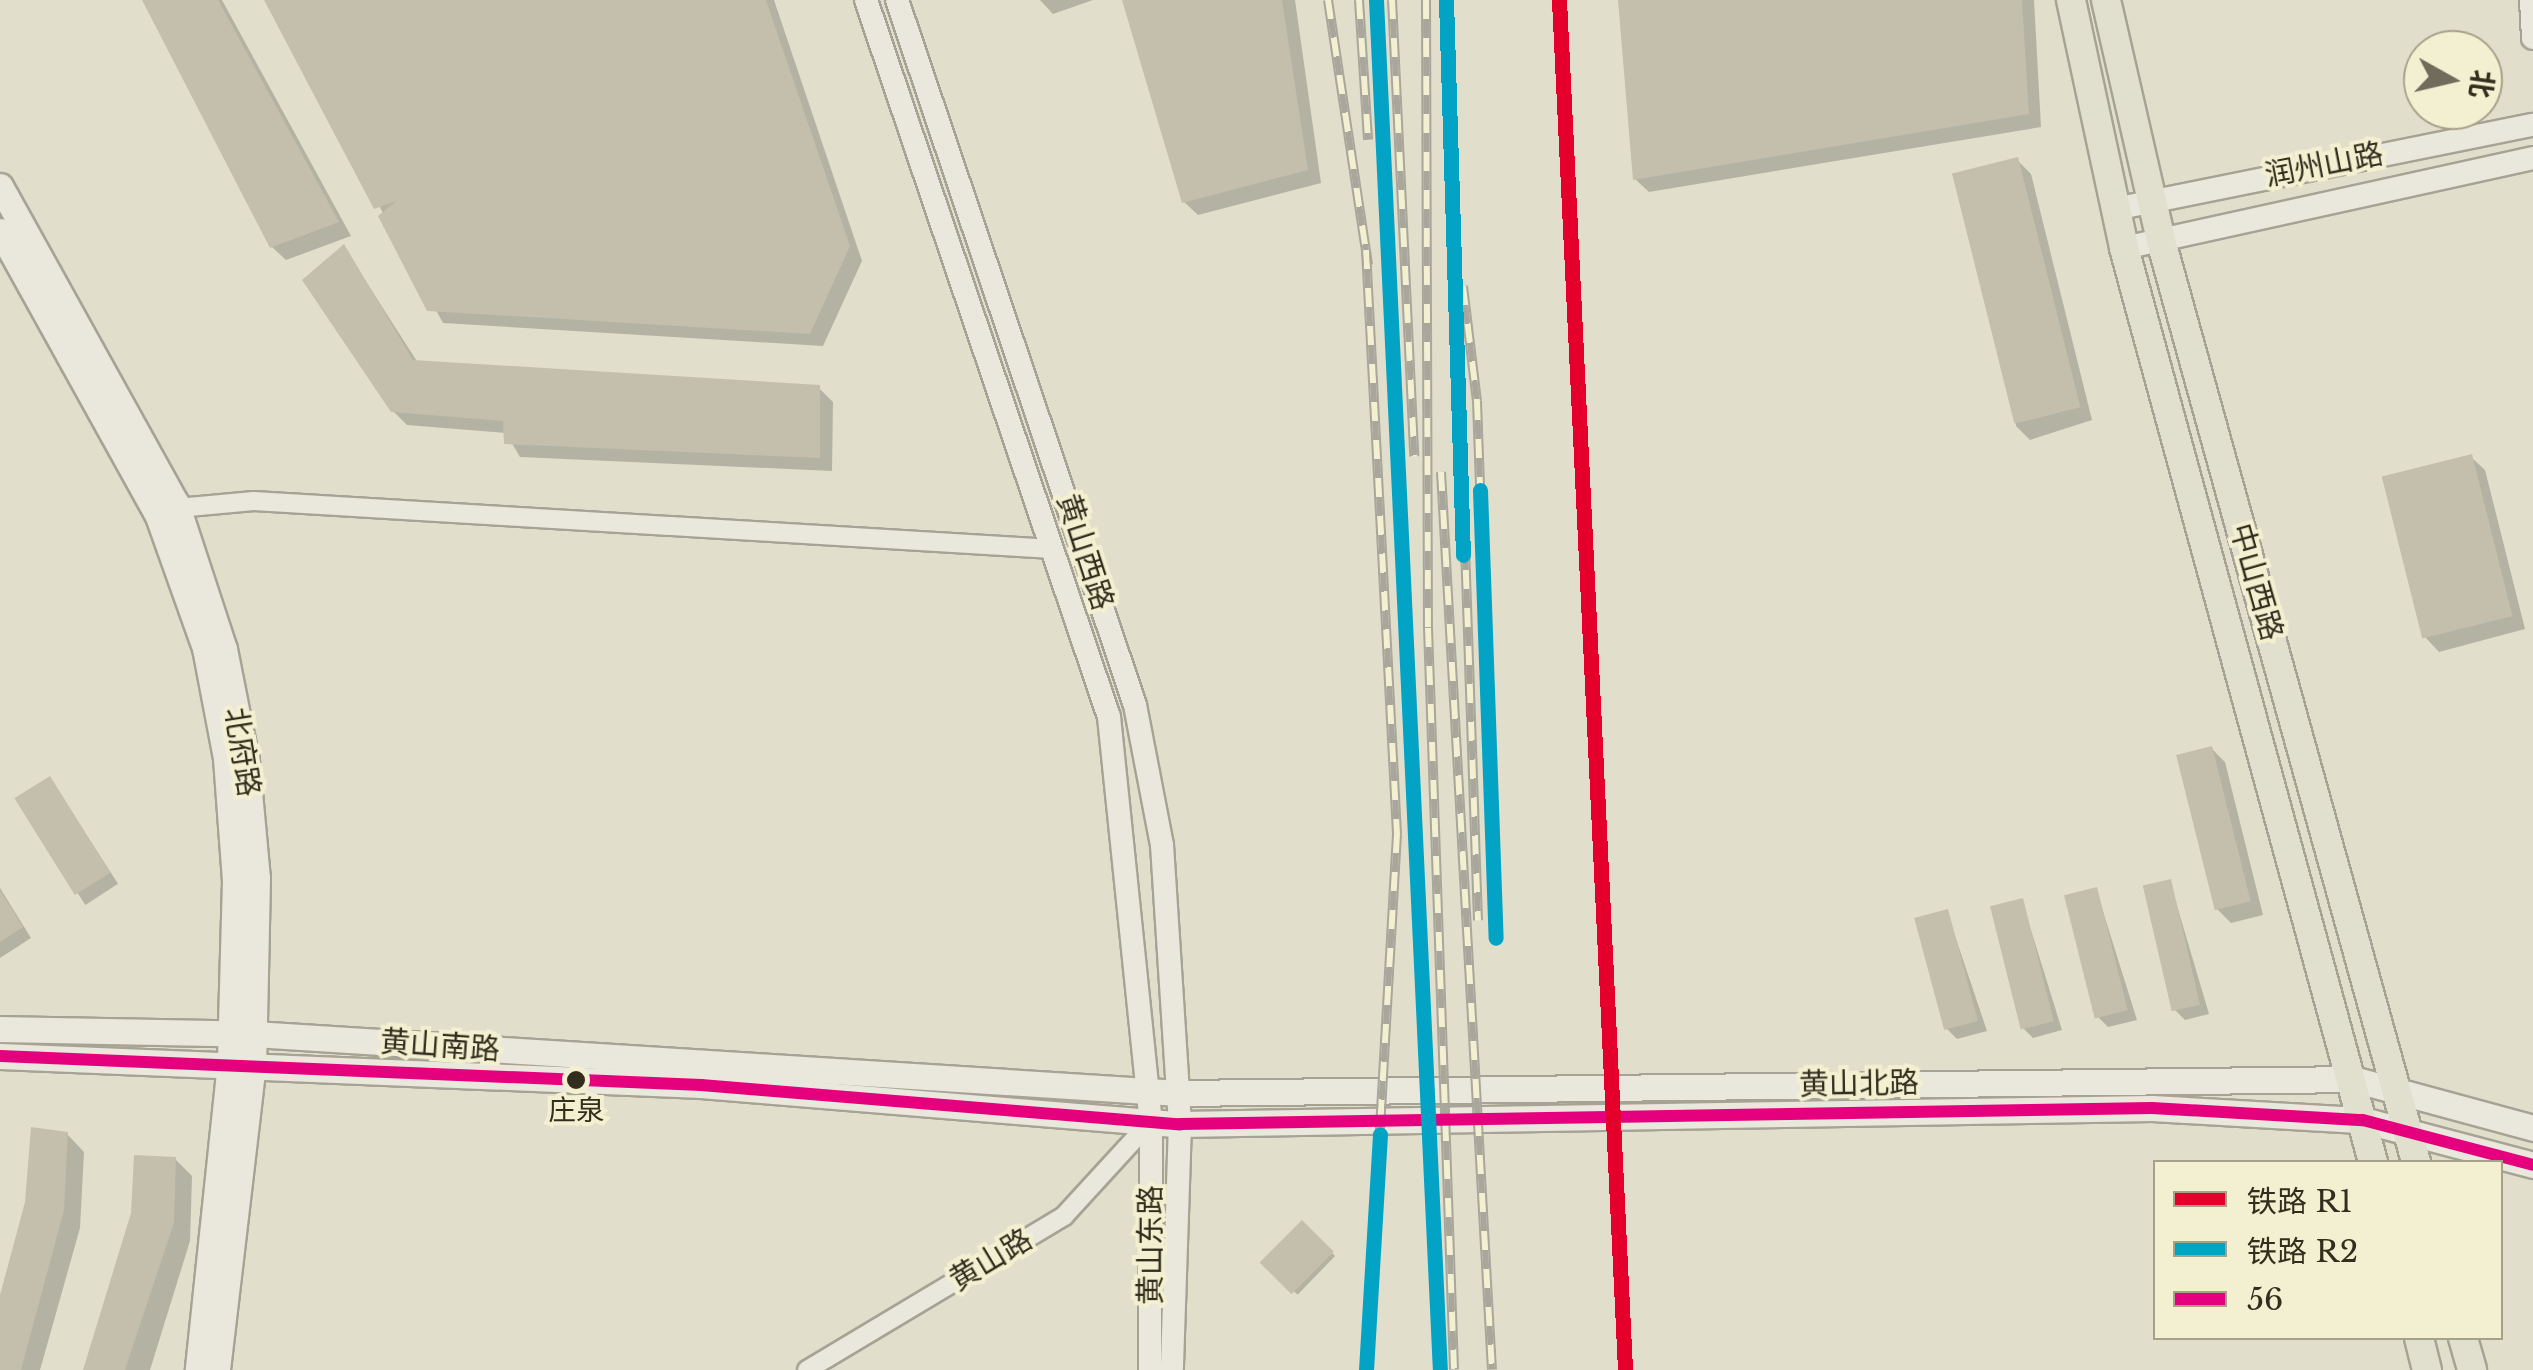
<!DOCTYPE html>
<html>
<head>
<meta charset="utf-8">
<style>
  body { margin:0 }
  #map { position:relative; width:2533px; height:1370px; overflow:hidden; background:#e1dfcb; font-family:"Libre Baskerville","Noto Sans SC",serif }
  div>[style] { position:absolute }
  .shadow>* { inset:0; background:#0003; transform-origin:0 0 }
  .building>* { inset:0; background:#c4beac; transform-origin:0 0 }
  .roads { filter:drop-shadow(2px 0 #a6a395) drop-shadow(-2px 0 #a6a395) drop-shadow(0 2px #a6a395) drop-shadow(0 -2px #a6a395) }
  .minor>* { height:18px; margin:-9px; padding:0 9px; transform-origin:9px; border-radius:9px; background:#eae8dc }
  .tertiary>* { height:22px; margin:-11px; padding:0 11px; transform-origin:11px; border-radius:11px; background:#eae8dc }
  .secondary>* { height:25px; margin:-12.5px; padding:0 12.5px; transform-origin:12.5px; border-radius:12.5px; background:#eae8dc }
  .primary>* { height:28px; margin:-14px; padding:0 14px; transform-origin:14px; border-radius:14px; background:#e1dfce }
  .rail>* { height:10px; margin-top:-5px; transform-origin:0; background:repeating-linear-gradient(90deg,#f2f0d1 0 19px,#a9a79c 0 38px); box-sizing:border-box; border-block:2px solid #a9a79c }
  .bus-1>* { height:12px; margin:-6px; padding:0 6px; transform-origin:6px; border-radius:6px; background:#e5007d }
  .rail-1>* { height:15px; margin:-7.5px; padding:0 7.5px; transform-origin:7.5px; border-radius:7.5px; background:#e4002b }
  .rail-2>* { height:15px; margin:-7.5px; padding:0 7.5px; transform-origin:7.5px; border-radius:7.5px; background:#03a3c5 }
  .dots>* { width:28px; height:28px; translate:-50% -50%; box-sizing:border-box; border:5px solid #f2f0d1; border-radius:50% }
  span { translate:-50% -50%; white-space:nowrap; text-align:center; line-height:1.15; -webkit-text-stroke:8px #f2f0d1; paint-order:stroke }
  .bus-label { font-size:28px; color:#332d1e }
  .street-label { font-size:30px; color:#332d1e }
  .legend { position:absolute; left:2153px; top:1160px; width:350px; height:180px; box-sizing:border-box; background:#f2f0d1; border:2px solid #a6a289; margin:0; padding:12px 18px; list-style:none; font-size:30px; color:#332d1e }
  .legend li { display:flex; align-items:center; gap:20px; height:50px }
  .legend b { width:50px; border:2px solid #a6a289 }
  .north { position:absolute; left:2403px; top:30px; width:100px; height:100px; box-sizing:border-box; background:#f2f0d1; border:2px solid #a6a289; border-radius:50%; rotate:98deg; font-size:28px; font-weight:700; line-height:40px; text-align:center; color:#332d1e }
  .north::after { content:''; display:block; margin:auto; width:35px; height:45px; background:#706b5b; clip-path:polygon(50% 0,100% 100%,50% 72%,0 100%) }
</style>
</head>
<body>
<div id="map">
  <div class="shadow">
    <i style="clip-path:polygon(145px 0,222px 0,351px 236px,286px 260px,272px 247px)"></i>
    <i style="clip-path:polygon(267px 0,774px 0,862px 261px,823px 346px,443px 323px)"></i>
    <i style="clip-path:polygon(1040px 0,1093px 0,1053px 14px)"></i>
    <i style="clip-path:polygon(1125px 0,1295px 0,1321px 183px,1198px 215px,1184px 202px)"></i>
    <i style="clip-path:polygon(1620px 0,2034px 0,2041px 127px,1649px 192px,1635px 179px)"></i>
    <i style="clip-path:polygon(2017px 160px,2031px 174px,2092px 420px,2030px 440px,2016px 426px)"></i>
    <i style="clip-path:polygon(344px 247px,418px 363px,819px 388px,833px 402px,832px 471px,520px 457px,506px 433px,407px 425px,393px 411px)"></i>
    <i style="clip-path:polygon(2471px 457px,2485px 470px,2525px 629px,2439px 652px,2426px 638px)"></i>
    <i style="clip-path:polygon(2212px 749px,2225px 762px,2263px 915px,2231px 923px,2217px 909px)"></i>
    <i style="left:50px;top:779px;width:125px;height:39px;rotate:57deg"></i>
    <i style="clip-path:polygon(2170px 882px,2209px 1014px,2185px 1020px,2175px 1010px)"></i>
    <i style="clip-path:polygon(0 888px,31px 938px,0 958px)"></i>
    <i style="clip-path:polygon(2096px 889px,2137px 1020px,2108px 1027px,2098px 1017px)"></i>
    <i style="clip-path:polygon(2022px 901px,2062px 1030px,2033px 1038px,2023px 1028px)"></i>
    <i style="clip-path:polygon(1947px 912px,1987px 1031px,1957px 1039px,1947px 1029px)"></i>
    <i style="clip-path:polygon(67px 1134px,84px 1152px,80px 1228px,40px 1370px,0 1370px,0 1298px)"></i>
    <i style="clip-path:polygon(175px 1159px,192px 1176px,190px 1241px,150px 1370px,87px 1370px)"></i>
    <i style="left:1302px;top:1224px;width:46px;height:54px;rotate:44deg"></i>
  </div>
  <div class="building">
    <i style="clip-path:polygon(142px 0,218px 0,339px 222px,270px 248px)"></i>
    <i style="clip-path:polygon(264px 0,766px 0,850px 246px,810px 334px,427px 311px,378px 216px,396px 201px,374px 209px)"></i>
    <i style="clip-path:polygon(1122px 0,1282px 0,1308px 170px,1182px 203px)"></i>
    <i style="clip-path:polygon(1618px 0,2022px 0,2029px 114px,1633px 180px)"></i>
    <i style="left:2018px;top:157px;width:258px;height:68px;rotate:76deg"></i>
    <i style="clip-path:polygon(344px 244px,413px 360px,820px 385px,820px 458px,504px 444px,503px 421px,391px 412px,302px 280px)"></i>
    <i style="left:2472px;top:454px;width:167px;height:93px;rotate:76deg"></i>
    <i style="left:2212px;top:746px;width:160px;height:37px;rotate:76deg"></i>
    <i style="left:50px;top:776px;width:114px;height:42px;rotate:58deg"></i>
    <i style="left:2171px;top:879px;width:129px;height:29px;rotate:77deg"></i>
    <i style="left:2097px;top:887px;width:127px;height:34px;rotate:76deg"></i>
    <i style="clip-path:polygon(0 890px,23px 927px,0 942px)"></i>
    <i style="left:2023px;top:898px;width:127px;height:34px;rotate:76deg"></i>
    <i style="left:1948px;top:909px;width:116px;height:35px;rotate:75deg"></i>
    <i style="clip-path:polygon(31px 1127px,68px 1132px,64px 1210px,21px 1370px,0 1370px,0 1295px,25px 1202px)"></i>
    <i style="clip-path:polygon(134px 1155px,176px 1157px,174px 1223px,125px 1370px,83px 1370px,131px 1213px)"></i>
    <i style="left:1302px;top:1220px;width:45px;height:60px;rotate:45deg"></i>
  </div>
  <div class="roads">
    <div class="minor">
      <i style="left:167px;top:509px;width:87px;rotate:-5.3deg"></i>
      <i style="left:254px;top:501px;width:800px;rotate:3.44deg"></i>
      <i style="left:807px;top:1370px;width:300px;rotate:-30.9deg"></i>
      <i style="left:1064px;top:1216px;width:129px;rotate:-47.5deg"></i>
    </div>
    <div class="tertiary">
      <i style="left:866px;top:0;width:757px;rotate:71.28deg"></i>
      <i style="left:1109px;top:717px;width:406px;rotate:84.1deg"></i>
      <i style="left:1151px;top:1121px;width:249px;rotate:90.2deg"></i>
      <i style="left:897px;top:0;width:744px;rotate:71.35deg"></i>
      <i style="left:1135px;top:705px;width:143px;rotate:79.1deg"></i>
      <i style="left:1162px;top:845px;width:280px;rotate:86.3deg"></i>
      <i style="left:1180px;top:1124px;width:246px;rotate:91.9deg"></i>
      <i style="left:2531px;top:0;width:38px;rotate:87deg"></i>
      <i style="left:2115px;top:209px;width:426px;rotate:-11.4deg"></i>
      <i style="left:2124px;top:248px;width:419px;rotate:-12.4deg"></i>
    </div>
    <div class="secondary">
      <i style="left:0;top:186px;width:363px;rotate:61deg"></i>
      <i style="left:176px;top:503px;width:154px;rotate:71.8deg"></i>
      <i style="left:224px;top:649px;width:113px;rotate:78.8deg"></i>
      <i style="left:246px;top:760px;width:119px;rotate:84.7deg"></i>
      <i style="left:257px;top:878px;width:185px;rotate:91.2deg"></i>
      <i style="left:253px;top:1063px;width:309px;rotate:96.7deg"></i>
      <i style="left:0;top:231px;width:326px;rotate:61deg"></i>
      <i style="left:158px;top:516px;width:140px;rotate:70.4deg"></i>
      <i style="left:205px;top:648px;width:112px;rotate:79.2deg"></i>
      <i style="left:226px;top:758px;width:122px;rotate:85.8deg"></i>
      <i style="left:235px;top:880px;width:183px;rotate:91.6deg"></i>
      <i style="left:230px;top:1063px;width:309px;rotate:96deg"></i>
      <i style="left:0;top:1029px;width:254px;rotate:1.1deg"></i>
      <i style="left:254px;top:1034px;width:926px;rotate:3.65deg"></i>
      <i style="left:1178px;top:1093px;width:1175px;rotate:-0.68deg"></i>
      <i style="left:2353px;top:1079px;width:187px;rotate:15.2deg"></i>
      <i style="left:0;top:1056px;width:702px;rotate:2.37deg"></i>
      <i style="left:701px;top:1085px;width:481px;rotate:4.7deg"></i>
      <i style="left:1180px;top:1124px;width:972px;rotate:-0.94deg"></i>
      <i style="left:2152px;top:1108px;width:211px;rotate:3.3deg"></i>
      <i style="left:2363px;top:1120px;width:176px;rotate:14.8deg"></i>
    </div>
    <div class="primary">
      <i style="left:2071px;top:0;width:254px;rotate:77.9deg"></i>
      <i style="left:2124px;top:248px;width:947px;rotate:74.76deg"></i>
      <i style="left:2106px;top:0;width:247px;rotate:77.1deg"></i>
      <i style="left:2161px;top:241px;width:956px;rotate:74.52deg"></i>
      <i style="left:2419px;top:1338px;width:33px;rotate:76deg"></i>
      <i style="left:2463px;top:1338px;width:33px;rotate:74deg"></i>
    </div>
  </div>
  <div class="rail">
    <i style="left:1328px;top:0;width:268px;rotate:81.4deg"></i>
    <i style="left:1359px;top:0;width:140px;rotate:86.3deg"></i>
    <i style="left:1376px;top:0;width:1371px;rotate:87.33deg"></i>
    <i style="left:1392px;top:0;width:457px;rotate:87.2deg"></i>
    <i style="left:1426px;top:0;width:628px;rotate:89.82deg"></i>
    <i style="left:1428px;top:628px;width:742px;rotate:87.99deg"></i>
    <i style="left:1446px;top:0;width:921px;rotate:88.01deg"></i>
    <i style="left:1559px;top:0;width:1372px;rotate:87.24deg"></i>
    <i style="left:1366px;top:250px;width:585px;rotate:86.96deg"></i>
    <i style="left:1397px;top:834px;width:537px;rotate:93.31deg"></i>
    <i style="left:1463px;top:286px;width:116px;rotate:83.1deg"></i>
    <i style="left:1477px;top:401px;width:537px;rotate:87.97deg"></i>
    <i style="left:1441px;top:472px;width:899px;rotate:86.75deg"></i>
  </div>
  <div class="bus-1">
    <i style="left:0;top:1056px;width:702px;rotate:2.37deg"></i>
    <i style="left:701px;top:1085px;width:481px;rotate:4.7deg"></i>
    <i style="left:1180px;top:1124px;width:972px;rotate:-0.94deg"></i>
    <i style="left:2152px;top:1108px;width:211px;rotate:3.3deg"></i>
    <i style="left:2363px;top:1120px;width:176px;rotate:14.8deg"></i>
  </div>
  <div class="rail-1">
    <i style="left:1559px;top:0;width:1372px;rotate:87.24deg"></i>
  </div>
  <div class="rail-2">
    <i style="left:1376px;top:0;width:1371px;rotate:87.33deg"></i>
    <i style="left:1446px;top:0;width:555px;rotate:88.25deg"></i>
    <i style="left:1480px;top:490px;width:448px;rotate:88deg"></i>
    <i style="left:1366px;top:1370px;width:236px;rotate:-86.6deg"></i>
  </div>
  <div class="dots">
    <i style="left:576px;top:1080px;background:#332d1e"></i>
  </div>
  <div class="bus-label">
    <span style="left:576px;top:1111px">庄泉</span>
  </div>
  <div class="street-label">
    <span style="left:2324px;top:165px;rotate:-11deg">润州山路</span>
    <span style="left:1085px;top:552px;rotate:72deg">黄山西路</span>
    <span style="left:2256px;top:582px;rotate:74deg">中山西路</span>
    <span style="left:242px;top:752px;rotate:81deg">北府路</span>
    <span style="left:440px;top:1046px;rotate:4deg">黄山南路</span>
    <span style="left:1859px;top:1084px;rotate:-1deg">黄山北路</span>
    <span style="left:1151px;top:1245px;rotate:-90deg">黄山东路</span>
    <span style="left:991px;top:1260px;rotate:-31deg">黄山路</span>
  </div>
  <ul class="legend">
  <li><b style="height:12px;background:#e4002b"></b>铁路 R1</li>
  <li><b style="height:12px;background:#03a3c5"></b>铁路 R2</li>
  <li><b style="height:12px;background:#e5007d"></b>56</li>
  </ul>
  <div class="north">北</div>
</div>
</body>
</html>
